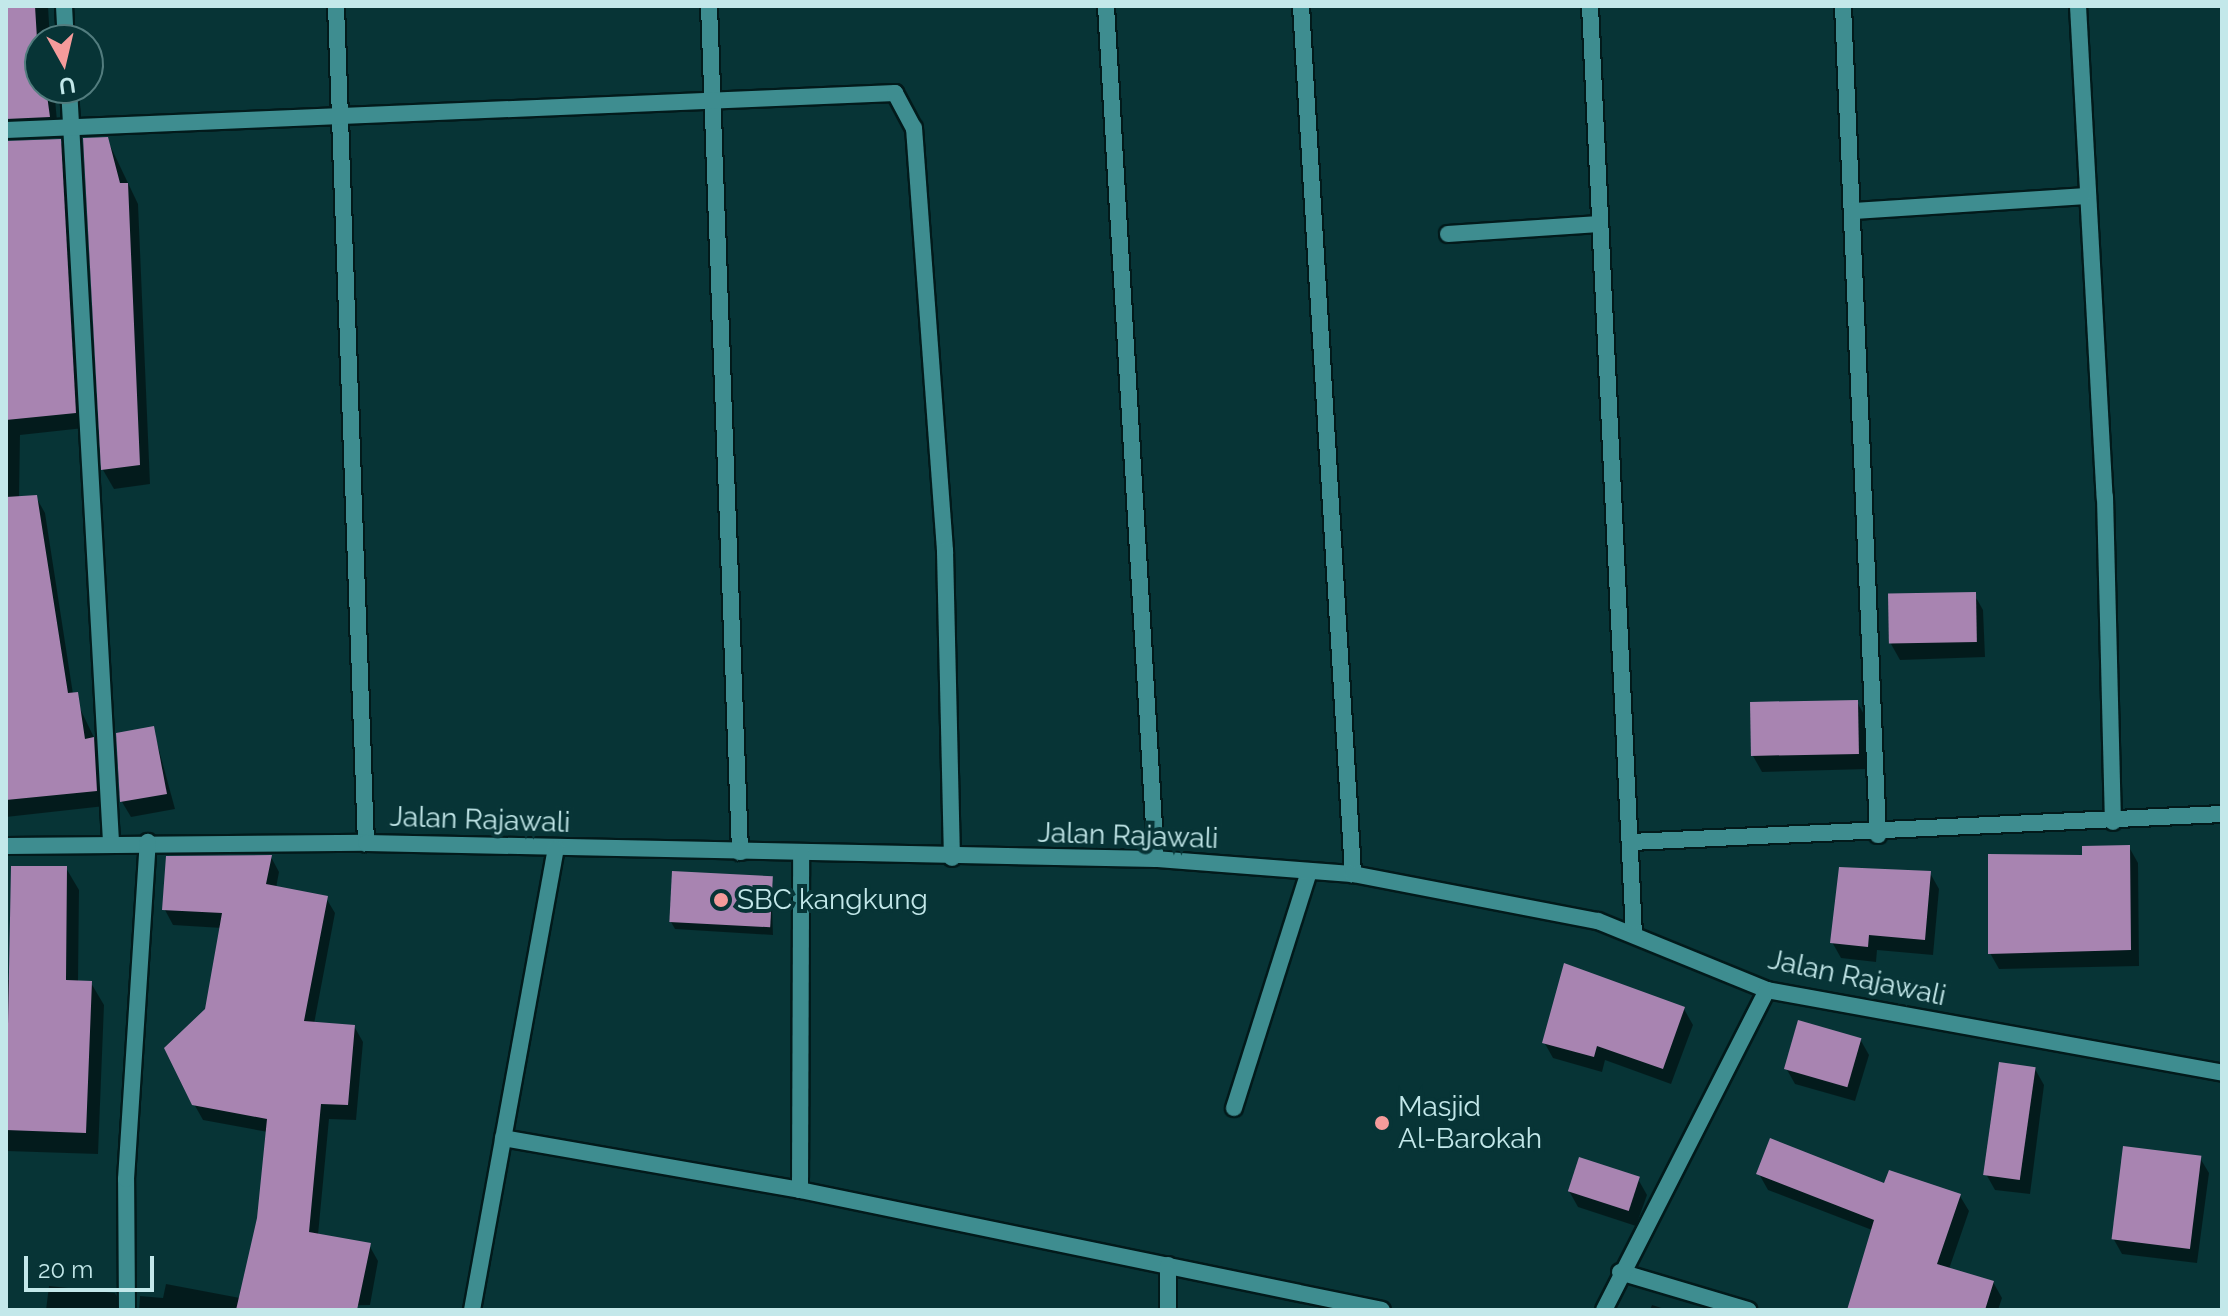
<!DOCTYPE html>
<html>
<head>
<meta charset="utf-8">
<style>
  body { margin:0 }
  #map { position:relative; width:2228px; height:1316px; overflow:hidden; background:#073436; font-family:Raleway,sans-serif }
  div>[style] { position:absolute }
  .shadow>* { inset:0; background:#0007 }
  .building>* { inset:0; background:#a884b1; transform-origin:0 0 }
  .roads { filter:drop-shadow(2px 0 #021a1b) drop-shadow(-2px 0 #021a1b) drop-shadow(0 2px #021a1b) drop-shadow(0 -2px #021a1b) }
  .lane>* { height:16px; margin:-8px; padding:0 8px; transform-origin:8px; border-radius:8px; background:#3e8d90 }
  .street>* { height:16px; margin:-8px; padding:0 8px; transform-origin:8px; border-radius:8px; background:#3e8d90 }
  .dots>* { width:22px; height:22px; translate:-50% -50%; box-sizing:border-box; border:4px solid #073436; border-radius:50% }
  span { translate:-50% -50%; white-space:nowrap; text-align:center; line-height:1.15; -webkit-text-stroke:8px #073436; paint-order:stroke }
  .street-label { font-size:28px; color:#c3e8ea }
  .poi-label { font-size:28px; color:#c3e8ea }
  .left { translate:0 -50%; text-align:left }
  .frame { position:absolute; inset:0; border:8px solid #c3e8ea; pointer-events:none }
  .north { position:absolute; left:24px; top:24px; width:80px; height:80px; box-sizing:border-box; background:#073436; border:2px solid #527c7e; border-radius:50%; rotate:172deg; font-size:22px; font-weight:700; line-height:32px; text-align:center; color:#c3e8ea }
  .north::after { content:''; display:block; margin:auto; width:28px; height:36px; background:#f59b9b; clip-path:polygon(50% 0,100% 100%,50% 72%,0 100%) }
  .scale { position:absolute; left:24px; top:1256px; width:130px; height:36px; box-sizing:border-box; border:4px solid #c3e8ea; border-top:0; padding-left:10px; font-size:24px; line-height:28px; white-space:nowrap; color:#c3e8ea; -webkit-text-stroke:6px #073436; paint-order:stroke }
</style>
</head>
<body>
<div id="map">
  <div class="shadow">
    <i style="clip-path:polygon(6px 6px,48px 6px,50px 40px,40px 40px,40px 88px,54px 88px,58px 132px,14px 134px,6px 142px)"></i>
    <i style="clip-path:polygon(107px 139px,138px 204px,150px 484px,114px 489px,103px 470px)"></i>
    <i style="clip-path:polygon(60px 141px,69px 157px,84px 428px,20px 435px,19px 498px,36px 497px,45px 513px,73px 694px,102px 754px,105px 806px,6px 817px,6px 143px)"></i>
    <i style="clip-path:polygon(1974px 594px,1983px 610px,1985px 657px,1900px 660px,1891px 644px)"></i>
    <i style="clip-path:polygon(1857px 702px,1866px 718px,1867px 769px,1762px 772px,1753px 756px)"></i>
    <i style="clip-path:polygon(153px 728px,175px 809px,131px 817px,122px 802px,118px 735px)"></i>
    <i style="clip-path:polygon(2129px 847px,2138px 863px,2139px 966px,1999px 969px,1990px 953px,2084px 857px)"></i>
    <i style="clip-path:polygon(271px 857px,279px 872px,276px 888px,326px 898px,335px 913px,314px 1024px,354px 1026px,363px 1042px,356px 1120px,329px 1119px,318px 1235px,369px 1245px,378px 1261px,370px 1305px,139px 1310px,140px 1296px,163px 1298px,166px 1284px,240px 1298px,259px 1219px,268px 1132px,203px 1120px,194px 1104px,222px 928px,173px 925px,165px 910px)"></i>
    <i style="clip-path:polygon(66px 868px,79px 890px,78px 982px,91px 983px,104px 1005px,98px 1154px,6px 1151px,6px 980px,13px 980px)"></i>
    <i style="clip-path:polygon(1930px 873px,1939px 889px,1933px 955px,1877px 950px,1876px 962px,1841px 958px,1832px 942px)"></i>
    <i style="clip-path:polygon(771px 879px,773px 935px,675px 929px,671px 922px)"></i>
    <i style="clip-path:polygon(1684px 1009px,1693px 1025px,1671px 1084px,1605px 1060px,1602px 1072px,1553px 1058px,1544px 1042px)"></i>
    <i style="clip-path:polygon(1860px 1039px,1869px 1055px,1855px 1101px,1795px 1084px,1786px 1068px)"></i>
    <i style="clip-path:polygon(2035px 1069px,2044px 1085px,2030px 1194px,1995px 1190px,1986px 1174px)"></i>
    <i style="clip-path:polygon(2200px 1158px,2209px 1173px,2197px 1263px,2122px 1254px,2113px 1238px)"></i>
    <i style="clip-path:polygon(1759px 1174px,1960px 1196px,1969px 1211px,1949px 1269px,1993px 1282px,2002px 1298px,1998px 1310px,1849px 1310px,1872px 1230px,1768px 1190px)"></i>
    <i style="clip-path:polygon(1638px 1179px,1647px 1195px,1636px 1226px,1578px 1207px,1569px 1191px)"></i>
    <i style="clip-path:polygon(49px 1286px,115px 1293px,124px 1310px,46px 1310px)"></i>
    <i style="clip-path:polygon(1652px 1305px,1668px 1310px,1650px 1310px)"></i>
  </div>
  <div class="building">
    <i style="clip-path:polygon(6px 6px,35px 6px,40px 88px,46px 88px,50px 117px,6px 119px)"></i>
    <i style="clip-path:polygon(108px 137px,120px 183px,128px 183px,140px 465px,101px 470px,83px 138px)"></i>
    <i style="clip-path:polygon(61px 139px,76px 413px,6px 420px,6px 141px)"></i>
    <i style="clip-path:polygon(37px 495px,68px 693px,78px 692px,85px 739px,94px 737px,97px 791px,6px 800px,6px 497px)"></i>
    <i style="left:1976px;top:592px;width:50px;height:88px;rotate:89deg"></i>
    <i style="left:1858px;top:700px;width:54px;height:108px;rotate:89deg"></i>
    <i style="clip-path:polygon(154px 726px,167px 794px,120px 802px,116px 733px)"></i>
    <i style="clip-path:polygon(2130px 845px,2131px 950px,1988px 954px,1988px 854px,2082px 855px,2082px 846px)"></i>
    <i style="clip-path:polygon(272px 855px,266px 884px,328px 896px,304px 1021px,355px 1025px,348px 1105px,321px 1104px,309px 1232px,371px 1243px,357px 1310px,236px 1310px,257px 1218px,267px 1119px,192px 1105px,164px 1048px,205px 1009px,222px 913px,162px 910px,166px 856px)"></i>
    <i style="clip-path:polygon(11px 866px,67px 866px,66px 980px,92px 981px,86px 1133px,6px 1130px)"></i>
    <i style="clip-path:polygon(1839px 867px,1931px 871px,1925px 940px,1869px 935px,1868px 947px,1830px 943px)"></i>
    <i style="left:672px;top:871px;width:101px;height:51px;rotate:3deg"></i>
    <i style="clip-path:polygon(1564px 963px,1685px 1007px,1663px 1069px,1597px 1046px,1594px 1057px,1542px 1043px)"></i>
    <i style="left:1798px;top:1020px;width:66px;height:51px;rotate:16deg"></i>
    <i style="left:1999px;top:1062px;width:37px;height:114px;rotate:8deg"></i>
    <i style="clip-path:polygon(1770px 1138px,1884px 1183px,1889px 1170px,1961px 1194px,1937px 1264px,1994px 1281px,1985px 1310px,1847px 1310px,1874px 1220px,1756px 1174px)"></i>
    <i style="left:2123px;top:1146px;width:79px;height:94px;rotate:7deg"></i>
    <i style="left:1579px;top:1157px;width:64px;height:36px;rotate:18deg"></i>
  </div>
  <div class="roads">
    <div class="lane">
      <i style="left:1234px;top:1108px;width:248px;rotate:-72.4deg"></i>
    </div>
    <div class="street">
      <i style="left:64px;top:6px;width:34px;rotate:87deg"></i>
      <i style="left:336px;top:6px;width:838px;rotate:87.95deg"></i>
      <i style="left:709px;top:6px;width:847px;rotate:87.9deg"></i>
      <i style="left:1106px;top:6px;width:854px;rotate:86.65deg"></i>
      <i style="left:1301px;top:6px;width:870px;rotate:86.57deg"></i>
      <i style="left:1590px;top:6px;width:929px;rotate:87.29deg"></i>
      <i style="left:1843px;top:6px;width:830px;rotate:87.58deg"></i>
      <i style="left:2078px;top:6px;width:492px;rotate:86.9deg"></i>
      <i style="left:2105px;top:497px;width:325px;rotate:88.6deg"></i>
      <i style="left:69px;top:88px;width:755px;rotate:86.81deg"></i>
      <i style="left:6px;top:130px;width:890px;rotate:-2.38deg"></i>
      <i style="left:895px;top:93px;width:40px;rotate:62deg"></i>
      <i style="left:914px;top:128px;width:424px;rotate:85.8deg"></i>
      <i style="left:945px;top:551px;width:307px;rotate:88.7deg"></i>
      <i style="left:1854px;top:211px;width:229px;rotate:-3.7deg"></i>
      <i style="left:1448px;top:234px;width:151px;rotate:-3.8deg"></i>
      <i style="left:1631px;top:842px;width:592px;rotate:-2.71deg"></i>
      <i style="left:6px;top:846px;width:360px;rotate:-0.5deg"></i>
      <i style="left:366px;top:843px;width:790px;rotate:1.16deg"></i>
      <i style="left:1156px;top:859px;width:198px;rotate:4.4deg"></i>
      <i style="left:1353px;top:874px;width:249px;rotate:10.9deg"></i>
      <i style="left:1598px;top:921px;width:183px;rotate:22.2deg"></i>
      <i style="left:1767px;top:990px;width:463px;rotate:10.3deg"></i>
      <i style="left:503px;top:1138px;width:302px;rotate:9.9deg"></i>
      <i style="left:800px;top:1190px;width:594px;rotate:11.65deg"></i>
      <i style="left:800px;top:1190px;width:338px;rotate:-89.8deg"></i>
      <i style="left:1168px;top:1265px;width:45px;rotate:90deg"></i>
      <i style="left:1620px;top:1272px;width:134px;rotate:16.5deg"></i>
      <i style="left:127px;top:1310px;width:131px;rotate:-90.4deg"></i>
      <i style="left:126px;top:1179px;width:338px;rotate:-86.3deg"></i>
      <i style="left:472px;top:1310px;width:469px;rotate:-79.7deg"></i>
      <i style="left:1604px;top:1310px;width:359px;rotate:-63deg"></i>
    </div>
  </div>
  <div class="dots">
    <i style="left:721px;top:900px;background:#f59b9b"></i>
    <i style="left:1382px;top:1123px;background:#f59b9b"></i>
  </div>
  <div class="street-label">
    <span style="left:480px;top:820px;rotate:2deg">Jalan Rajawali</span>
    <span style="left:1128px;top:836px;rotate:2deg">Jalan Rajawali</span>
    <span style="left:1857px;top:978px;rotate:12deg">Jalan Rajawali</span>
  </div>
  <div class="poi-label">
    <span class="left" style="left:737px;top:900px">SBC kangkung</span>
    <span class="left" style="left:1398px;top:1123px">Masjid<br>Al-Barokah</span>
  </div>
  <div class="frame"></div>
  <div class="north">U</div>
  <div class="scale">20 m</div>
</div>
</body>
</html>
